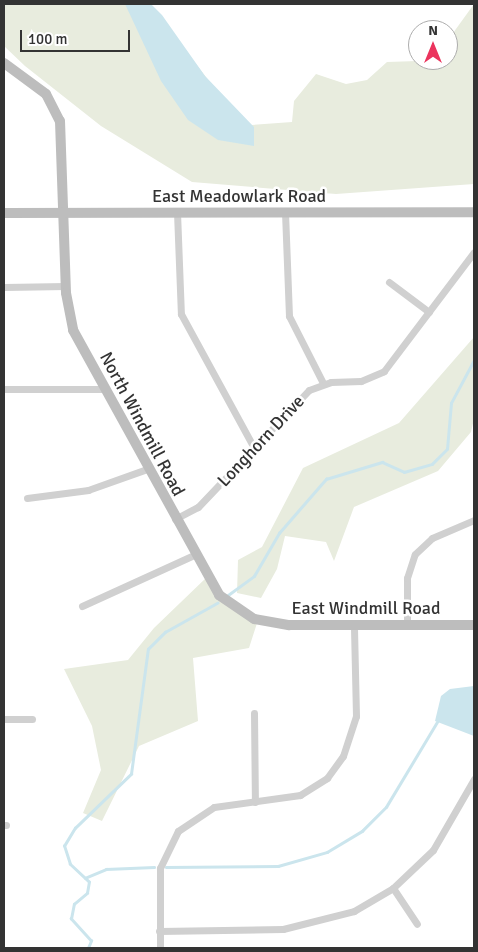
<!DOCTYPE html>
<html>
<head>
<meta charset="utf-8">
<style>
  body { margin:0 }
  #map { position:relative; width:478px; height:952px; overflow:hidden; background:#fff; font-family:Signika,sans-serif }
  div>[style] { position:absolute }
  .green>* { inset:0; background:#e8ecde }
  .water>* { inset:0; background:#cbe5ed }
  .stream>* { height:2.5px; margin:-1.25px; padding:0 1.25px; transform-origin:1.25px; border-radius:1.25px; background:#cbe5ed }
  .street>* { height:7px; margin:-3.5px; padding:0 3.5px; transform-origin:3.5px; border-radius:3.5px; background:#d0d0d0 }
  .secondary>* { height:10px; margin:-5px; padding:0 5px; transform-origin:5px; border-radius:5px; background:#bdbdbd }
  span { translate:-50% -50%; white-space:nowrap; text-align:center; line-height:1.15; -webkit-text-stroke:5px #fff; paint-order:stroke }
  .street-label { font-size:18px; color:#333 }
  .frame { position:absolute; inset:0; border:5px solid #333; pointer-events:none }
  .north { position:absolute; left:408px; top:20px; width:50px; height:50px; box-sizing:border-box; background:#fff; border:1px solid #adadad; border-radius:50%; rotate:0deg; font-size:14px; font-weight:700; line-height:20px; text-align:center; color:#333 }
  .north::after { content:''; display:block; margin:auto; width:18px; height:22px; background:#eb345d; clip-path:polygon(50% 0,100% 100%,50% 72%,0 100%) }
  .scale { position:absolute; left:20px; top:30px; width:110px; height:22px; box-sizing:border-box; border:2px solid #333; border-top:0; padding-left:6px; font-size:15px; line-height:18px; white-space:nowrap; color:#333; -webkit-text-stroke:4px #fff; paint-order:stroke }
</style>
</head>
<body>
<div id="map">
  <div class="green">
    <i style="clip-path:polygon(4px 4px,150px 4px,219px 94px,251px 125px,292px 122px,294px 101px,316px 74px,346px 84px,367px 80px,387px 62px,448px 60px,448px 40px,474px 4px,474px 184px,336px 194px,192px 182px,101px 126px,25px 66px,4px 46px)"></i>
    <i style="clip-path:polygon(474px 337px,474px 419px,471px 432px,438px 471px,354px 507px,334px 561px,326px 542px,285px 536px,277px 569px,261px 598px,237px 593px,238px 560px,262px 547px,303px 468px,399px 423px)"></i>
    <i style="clip-path:polygon(207px 577px,219px 595px,258px 620px,249px 648px,193px 658px,198px 721px,139px 746px,102px 821px,83px 813px,101px 770px,92px 726px,64px 669px,128px 660px,154px 628px)"></i>
  </div>
  <div class="water">
    <i style="clip-path:polygon(125px 4px,151px 4px,162px 15px,205px 76px,254px 127px,254px 146px,218px 140px,188px 120px,161px 81px)"></i>
    <i style="clip-path:polygon(474px 686px,474px 736px,435px 721px,441px 696px,450px 689px)"></i>
  </div>
  <div class="stream">
    <i style="left:228px;top:595px;width:32px;rotate:-36deg"></i>
    <i style="left:254px;top:576px;width:50px;rotate:-59.8deg"></i>
    <i style="left:279px;top:533px;width:72px;rotate:-49deg"></i>
    <i style="left:326px;top:479px;width:59px;rotate:-16.9deg"></i>
    <i style="left:382px;top:462px;width:24px;rotate:24deg"></i>
    <i style="left:404px;top:472px;width:29px;rotate:-16deg"></i>
    <i style="left:432px;top:464px;width:21px;rotate:-45deg"></i>
    <i style="left:447px;top:449px;width:46px;rotate:-85deg"></i>
    <i style="left:451px;top:403px;width:49px;rotate:-61.9deg"></i>
    <i style="left:166px;top:867px;width:112px;rotate:-0.5deg"></i>
    <i style="left:278px;top:866px;width:51px;rotate:-15.9deg"></i>
    <i style="left:327px;top:852px;width:41px;rotate:-31deg"></i>
    <i style="left:362px;top:831px;width:34px;rotate:-45deg"></i>
    <i style="left:386px;top:807px;width:99px;rotate:-59deg"></i>
    <i style="left:85px;top:878px;width:23px;rotate:-23deg"></i>
    <i style="left:106px;top:869px;width:48px;rotate:-2.4deg"></i>
    <i style="left:88px;top:948px;width:8px;rotate:-67deg"></i>
    <i style="left:91px;top:941px;width:30px;rotate:-132deg"></i>
    <i style="left:71px;top:919px;width:15px;rotate:-79deg"></i>
    <i style="left:74px;top:904px;width:17px;rotate:-40deg"></i>
    <i style="left:87px;top:893px;width:11px;rotate:-80deg"></i>
    <i style="left:89px;top:882px;width:26px;rotate:-137deg"></i>
    <i style="left:70px;top:864px;width:19px;rotate:-108deg"></i>
    <i style="left:64px;top:846px;width:21px;rotate:-59deg"></i>
    <i style="left:75px;top:828px;width:78px;rotate:-44deg"></i>
    <i style="left:131px;top:774px;width:126px;rotate:-82.3deg"></i>
    <i style="left:148px;top:649px;width:24px;rotate:-45deg"></i>
    <i style="left:165px;top:632px;width:60px;rotate:-29.1deg"></i>
  </div>
  <div class="street">
    <i style="left:177px;top:212px;width:102px;rotate:87.8deg"></i>
    <i style="left:181px;top:314px;width:153px;rotate:61.4deg"></i>
    <i style="left:285px;top:212px;width:104px;rotate:87.8deg"></i>
    <i style="left:289px;top:316px;width:75px;rotate:63.1deg"></i>
    <i style="left:389px;top:282px;width:50px;rotate:36.9deg"></i>
    <i style="left:4px;top:287px;width:62px;rotate:-0.9deg"></i>
    <i style="left:4px;top:389px;width:100px"></i>
    <i style="left:27px;top:498px;width:62px;rotate:-7.5deg"></i>
    <i style="left:88px;top:490px;width:63px;rotate:-19.6deg"></i>
    <i style="left:175px;top:519px;width:26px;rotate:-28deg"></i>
    <i style="left:198px;top:507px;width:161px;rotate:-46.5deg"></i>
    <i style="left:309px;top:390px;width:23px;rotate:-20deg"></i>
    <i style="left:331px;top:382px;width:30px;rotate:-2deg"></i>
    <i style="left:361px;top:381px;width:25px;rotate:-23deg"></i>
    <i style="left:384px;top:371px;width:149px;rotate:-52.9deg"></i>
    <i style="left:82px;top:606px;width:123px;rotate:-24.5deg"></i>
    <i style="left:407px;top:626px;width:48px;rotate:-90deg"></i>
    <i style="left:407px;top:578px;width:25px;rotate:-72deg"></i>
    <i style="left:415px;top:554px;width:23px;rotate:-43deg"></i>
    <i style="left:432px;top:538px;width:46px;rotate:-23.2deg"></i>
    <i style="left:254px;top:713px;width:89px;rotate:89.4deg"></i>
    <i style="left:4px;top:719px;width:28px"></i>
    <i style="left:4px;top:825px;width:2px"></i>
    <i style="left:393px;top:888px;width:43px;rotate:56.3deg"></i>
    <i style="left:159px;top:931px;width:124px;rotate:-0.9deg"></i>
    <i style="left:283px;top:929px;width:73px;rotate:-14.2deg"></i>
    <i style="left:354px;top:911px;width:45px;rotate:-30.5deg"></i>
    <i style="left:393px;top:888px;width:55px;rotate:-43.5deg"></i>
    <i style="left:433px;top:850px;width:82px;rotate:-60deg"></i>
    <i style="left:160px;top:948px;width:80px;rotate:-90deg"></i>
    <i style="left:160px;top:868px;width:41px;rotate:-64.1deg"></i>
    <i style="left:178px;top:831px;width:43px;rotate:-33.7deg"></i>
    <i style="left:214px;top:807px;width:87px;rotate:-7.9deg"></i>
    <i style="left:300px;top:795px;width:32px;rotate:-32deg"></i>
    <i style="left:327px;top:778px;width:27px;rotate:-54deg"></i>
    <i style="left:343px;top:756px;width:42px;rotate:-72deg"></i>
    <i style="left:356px;top:716px;width:89px;rotate:-91.3deg"></i>
  </div>
  <div class="secondary">
    <i style="left:4px;top:63px;width:52px;rotate:36.4deg"></i>
    <i style="left:46px;top:94px;width:30px;rotate:63deg"></i>
    <i style="left:60px;top:121px;width:172px;rotate:88deg"></i>
    <i style="left:66px;top:293px;width:38px;rotate:79deg"></i>
    <i style="left:73px;top:330px;width:303px;rotate:61.1deg"></i>
    <i style="left:219px;top:595px;width:42px;rotate:34.4deg"></i>
    <i style="left:254px;top:619px;width:36px;rotate:10deg"></i>
    <i style="left:289px;top:625px;width:185px"></i>
    <i style="left:4px;top:213px;width:470px;rotate:-0.1deg"></i>
  </div>
  <div class="street-label">
    <span style="left:239px;top:196px">East Meadowlark Road</span>
    <span style="left:142px;top:424px;rotate:62deg">North Windmill Road</span>
    <span style="left:261px;top:441px;rotate:-47deg">Longhorn Drive</span>
    <span style="left:366px;top:608px">East Windmill Road</span>
  </div>
  <div class="frame"></div>
  <div class="north">N</div>
  <div class="scale">100 m</div>
</div>
</body>
</html>
